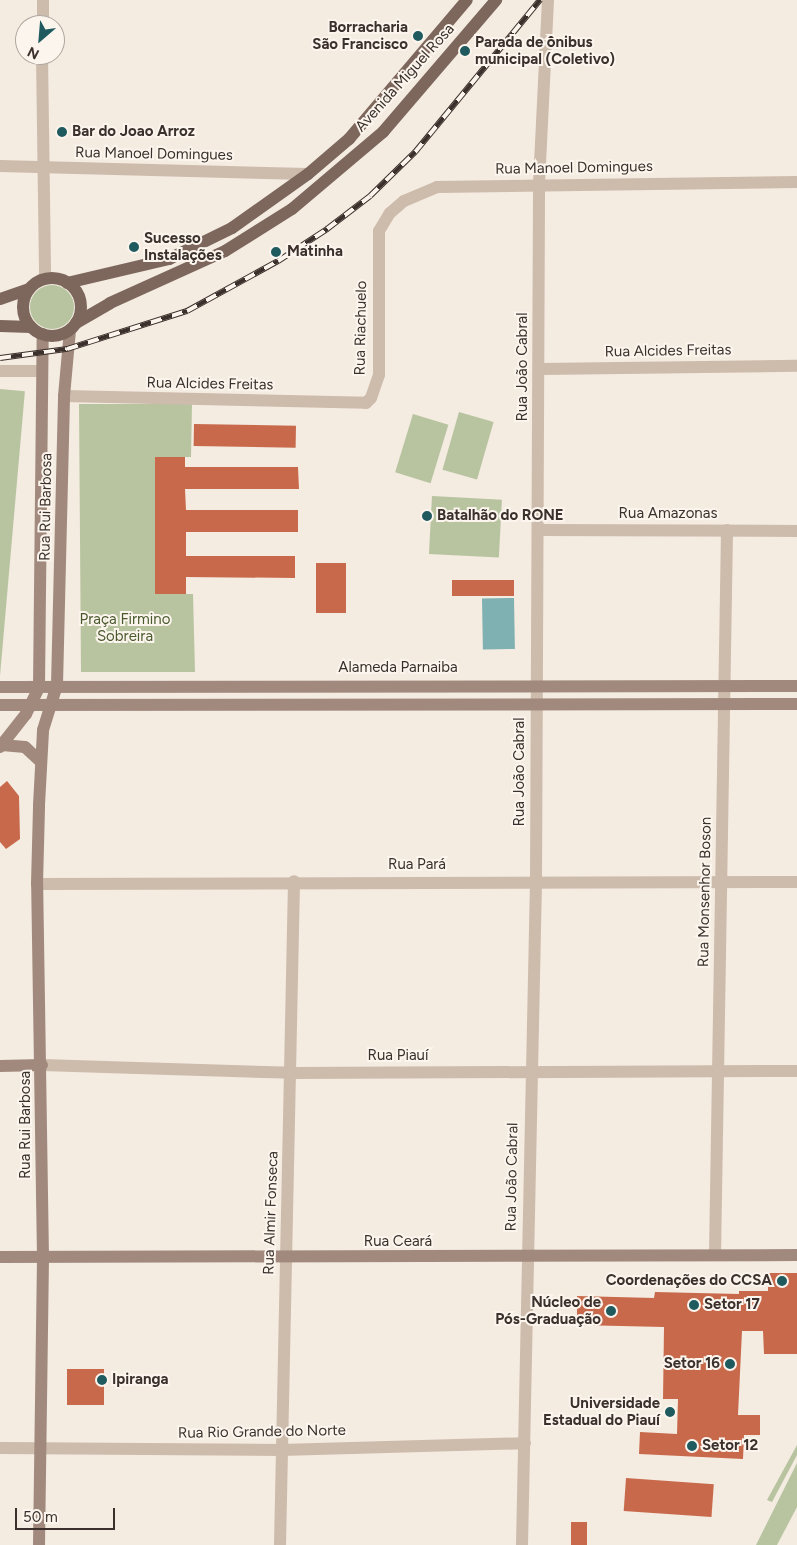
<!DOCTYPE html>
<html>
<head>
<meta charset="utf-8">
<style>
  body { margin:0 }
  #map { position:relative; width:797px; height:1545px; overflow:hidden; background:#f4ebe1; font-family:Figtree,sans-serif }
  div>[style] { position:absolute }
  .green>* { inset:0; background:#b8c4a0; transform-origin:0 0 }
  .round { border-radius:50% }
  .water>* { inset:0; background:#7fb0b2; transform-origin:0 0 }
  .building>* { inset:0; background:#c8694b; transform-origin:0 0 }
  .street>* { height:12px; margin:-6px; padding:0 6px; transform-origin:6px; border-radius:6px; background:#cdbbac }
  .secondary>* { height:12px; margin:-6px; padding:0 6px; transform-origin:6px; border-radius:6px; background:#a18a7d }
  .primary>* { height:12px; margin:-6px; padding:0 6px; transform-origin:6px; border-radius:6px; background:#7d675c }
  .primary>.ring { margin:-6px; padding:0; box-sizing:content-box; background:none; border:12px solid #7d675c; border-radius:50% }
  .rail>* { height:5.5px; margin-top:-2.75px; transform-origin:0; background:repeating-linear-gradient(90deg,#fbf5ee 0 11px,#3b302b 0 22px); box-sizing:border-box; border-block:1px solid #3b302b }
  .dots>* { width:14px; height:14px; translate:-50% -50%; box-sizing:border-box; border:2px solid #fbf5ee; border-radius:50% }
  span { translate:-50% -50%; white-space:nowrap; text-align:center; line-height:1.15; -webkit-text-stroke:4px #fbf5ee; paint-order:stroke }
  .poi-label { font-size:15px; color:#3b302b; font-weight:700 }
  .right { translate:-100% -50%; text-align:right }
  .left { translate:0 -50%; text-align:left }
  .street-label { font-size:15px; color:#3b302b }
  .park-label { font-size:15px; color:#4a5a2e }
  .north { position:absolute; left:15px; top:15px; width:50px; height:50px; box-sizing:border-box; background:#fbf5ee; border:1px solid #aea6a0; border-radius:50%; rotate:207deg; font-size:14px; font-weight:700; line-height:20px; text-align:center; color:#3b302b }
  .north::after { content:''; display:block; margin:auto; width:18px; height:22px; background:#1f5a5e; clip-path:polygon(50% 0,100% 100%,50% 72%,0 100%) }
  .scale { position:absolute; left:15px; top:1508px; width:100px; height:22px; box-sizing:border-box; border:2px solid #3b302b; border-top:0; padding-left:6px; font-size:15px; line-height:18px; white-space:nowrap; color:#3b302b; -webkit-text-stroke:4px #fbf5ee; paint-order:stroke }
</style>
</head>
<body>
<div id="map">
  <div class="green">
    <i class="round" style="left:30px;top:285px;width:44px;height:44px"></i>
    <i style="left:0;top:389px;width:25px;height:291px;rotate:5deg"></i>
    <i style="clip-path:polygon(79px 404px,192px 404px,191px 457px,155px 457px,155px 594px,193px 594px,195px 672px,81px 672px)"></i>
    <i style="left:459px;top:412px;width:36px;height:60px;rotate:16deg"></i>
    <i style="left:413px;top:414px;width:37px;height:61px;rotate:17deg"></i>
    <i style="left:432px;top:496px;width:70px;height:58px;rotate:3deg"></i>
    <i style="clip-path:polygon(797px 1445px,797px 1455px,772px 1502px,767px 1500px)"></i>
    <i style="clip-path:polygon(797px 1463px,797px 1507px,777px 1545px,756px 1545px)"></i>
  </div>
  <div class="water">
    <i style="left:514px;top:598px;width:51px;height:32px;rotate:89deg"></i>
  </div>
  <div class="building">
    <i style="left:194px;top:424px;width:102px;height:22px;rotate:1deg"></i>
    <i style="clip-path:polygon(155px 457px,185px 457px,185px 467px,298px 467px,299px 489px,185px 489px,186px 510px,298px 510px,298px 532px,186px 532px,186px 556px,295px 556px,295px 578px,186px 577px,186px 594px,155px 594px)"></i>
    <i style="left:316px;top:563px;width:30px;height:50px"></i>
    <i style="left:452px;top:580px;width:62px;height:16px"></i>
    <i style="clip-path:polygon(7px 781px,19px 796px,20px 839px,6px 849px,0 842px,0 787px)"></i>
    <i style="clip-path:polygon(768px 1273px,797px 1273px,797px 1354px,764px 1354px,763px 1331px,742px 1331px,738px 1415px,760px 1415px,760px 1435px,744px 1435px,743px 1459px,639px 1454px,640px 1432px,677px 1434px,678px 1399px,663px 1399px,664px 1327px,577px 1325px,577px 1296px,654px 1298px,655px 1292px,739px 1294px,739px 1291px,768px 1291px)"></i>
    <i style="left:67px;top:1369px;width:37px;height:36px"></i>
    <i style="left:626px;top:1478px;width:88px;height:33px;rotate:4deg"></i>
    <i style="left:571px;top:1522px;width:16px;height:23px"></i>
  </div>
  <div class="street">
    <i style="left:43px;top:25px;width:25px;rotate:-90deg"></i>
    <i style="left:42px;top:55px;width:224px;rotate:89.2deg"></i>
    <i style="left:0;top:166px;width:308px;rotate:1.5deg"></i>
    <i style="left:540px;top:369px;width:257px;rotate:-0.7deg"></i>
    <i style="left:0;top:371px;width:41px"></i>
    <i style="left:64px;top:396px;width:302px;rotate:1.3deg"></i>
    <i style="left:366px;top:403px;width:7px;rotate:-45deg"></i>
    <i style="left:371px;top:398px;width:24px;rotate:-71deg"></i>
    <i style="left:379px;top:375px;width:144px;rotate:-90deg"></i>
    <i style="left:379px;top:231px;width:21px;rotate:-59deg"></i>
    <i style="left:390px;top:213px;width:18px;rotate:-41deg"></i>
    <i style="left:404px;top:201px;width:36px;rotate:-23deg"></i>
    <i style="left:437px;top:187px;width:360px;rotate:-0.8deg"></i>
    <i style="left:539px;top:530px;width:258px;rotate:0.2deg"></i>
    <i style="left:37px;top:884px;width:760px;rotate:-0.15deg"></i>
    <i style="left:42px;top:1065px;width:250px;rotate:1.8deg"></i>
    <i style="left:292px;top:1073px;width:505px;rotate:-0.23deg"></i>
    <i style="left:715px;top:1255px;width:725px;rotate:-89.05deg"></i>
    <i style="left:0;top:1448px;width:281px;rotate:0.4deg"></i>
    <i style="left:281px;top:1450px;width:244px;rotate:-1.6deg"></i>
    <i style="left:280px;top:1545px;width:664px;rotate:-88.79deg"></i>
    <i style="left:522px;top:1545px;width:664px;rotate:-88.79deg"></i>
    <i style="left:536px;top:881px;width:697px;rotate:-89.75deg"></i>
    <i style="left:539px;top:184px;width:184px;rotate:-87.2deg"></i>
  </div>
  <div class="secondary">
    <i style="left:0;top:687px;width:797px;rotate:-0.07deg"></i>
    <i style="left:0;top:705px;width:797px;rotate:-0.07deg"></i>
    <i style="left:2px;top:745px;width:23px;rotate:5deg"></i>
    <i style="left:25px;top:747px;width:21px;rotate:43deg"></i>
    <i style="left:0;top:747px;width:42px;rotate:-51.8deg"></i>
    <i style="left:26px;top:714px;width:30px;rotate:-64deg"></i>
    <i style="left:39px;top:687px;width:353px;rotate:-89.4deg"></i>
    <i style="left:0;top:1066px;width:42px;rotate:-1.4deg"></i>
    <i style="left:0;top:1257px;width:797px;rotate:-0.14deg"></i>
    <i style="left:39px;top:1545px;width:288px;rotate:-89.2deg"></i>
    <i style="left:43px;top:1257px;width:373px;rotate:-90.9deg"></i>
    <i style="left:37px;top:884px;width:79px;rotate:-88.5deg"></i>
    <i style="left:39px;top:805px;width:75px;rotate:-86.9deg"></i>
    <i style="left:43px;top:730px;width:47px;rotate:-72.7deg"></i>
    <i style="left:57px;top:685px;width:289px;rotate:-88.6deg"></i>
    <i style="left:64px;top:396px;width:66px;rotate:-84.8deg"></i>
  </div>
  <div class="primary">
    <i class="ring" style="left:23px;top:278px;width:46px;height:46px"></i>
    <i style="left:67px;top:283px;width:105px;rotate:-13.2deg"></i>
    <i style="left:169px;top:259px;width:70px;rotate:-26.2deg"></i>
    <i style="left:232px;top:228px;width:93px;rotate:-35.4deg"></i>
    <i style="left:308px;top:174px;width:54px;rotate:-40.5deg"></i>
    <i style="left:349px;top:139px;width:182px;rotate:-49.7deg"></i>
    <i style="left:0;top:299px;width:31px;rotate:-19deg"></i>
    <i style="left:76px;top:323px;width:39px;rotate:-30deg"></i>
    <i style="left:110px;top:303px;width:126px;rotate:-24.3deg"></i>
    <i style="left:225px;top:251px;width:79px;rotate:-32.1deg"></i>
    <i style="left:292px;top:209px;width:119px;rotate:-40.2deg"></i>
    <i style="left:383px;top:132px;width:174px;rotate:-49.4deg"></i>
    <i style="left:0;top:326px;width:31px;rotate:2deg"></i>
  </div>
  <div class="rail">
    <i style="left:0;top:358px;width:68px;rotate:-7.7deg"></i>
    <i style="left:67px;top:349px;width:126px;rotate:-17.6deg"></i>
    <i style="left:187px;top:311px;width:104px;rotate:-28.8deg"></i>
    <i style="left:278px;top:261px;width:59px;rotate:-33.1deg"></i>
    <i style="left:327px;top:229px;width:54px;rotate:-37.5deg"></i>
    <i style="left:370px;top:196px;width:63px;rotate:-44.4deg"></i>
    <i style="left:415px;top:152px;width:197px;rotate:-50.6deg"></i>
  </div>
  <div class="dots">
    <i style="left:418px;top:36px;background:#1f5a5e"></i>
    <i style="left:465px;top:51px;background:#1f5a5e"></i>
    <i style="left:62px;top:132px;background:#1f5a5e"></i>
    <i style="left:134px;top:247px;background:#1f5a5e"></i>
    <i style="left:276px;top:252px;background:#1f5a5e"></i>
    <i style="left:427px;top:516px;background:#1f5a5e"></i>
    <i style="left:782px;top:1281px;background:#1f5a5e"></i>
    <i style="left:694px;top:1305px;background:#1f5a5e"></i>
    <i style="left:611px;top:1311px;background:#1f5a5e"></i>
    <i style="left:730px;top:1364px;background:#1f5a5e"></i>
    <i style="left:102px;top:1380px;background:#1f5a5e"></i>
    <i style="left:670px;top:1412px;background:#1f5a5e"></i>
    <i style="left:692px;top:1446px;background:#1f5a5e"></i>
  </div>
  <div class="poi-label">
    <span class="right" style="left:408px;top:36px">Borracharia<br>São Francisco</span>
    <span class="left" style="left:475px;top:51px">Parada de ônibus<br>municipal (Coletivo)</span>
    <span class="left" style="left:72px;top:132px">Bar do Joao Arroz</span>
    <span class="left" style="left:144px;top:247px">Sucesso<br>Instalações</span>
    <span class="left" style="left:287px;top:252px">Matinha</span>
    <span class="left" style="left:437px;top:516px">Batalhão do RONE</span>
    <span class="right" style="left:772px;top:1281px">Coordenações do CCSA</span>
    <span class="right" style="left:601px;top:1311px">Núcleo de<br>Pós-Graduação</span>
    <span class="left" style="left:704px;top:1305px">Setor 17</span>
    <span class="right" style="left:720px;top:1364px">Setor 16</span>
    <span class="left" style="left:112px;top:1380px">Ipiranga</span>
    <span class="right" style="left:660px;top:1412px">Universidade<br>Estadual do Piauí</span>
    <span class="left" style="left:702px;top:1446px">Setor 12</span>
  </div>
  <div class="street-label">
    <span style="left:405px;top:78px;rotate:-48deg">Avenida Miguel Rosa</span>
    <span style="left:154px;top:154px;rotate:1deg">Rua Manoel Domingues</span>
    <span style="left:574px;top:168px;rotate:-1deg">Rua Manoel Domingues</span>
    <span style="left:361px;top:328px;rotate:-89deg">Rua Riachuelo</span>
    <span style="left:668px;top:351px;rotate:-1deg">Rua Alcides Freitas</span>
    <span style="left:523px;top:367px;rotate:-90deg">Rua João Cabral</span>
    <span style="left:210px;top:384px;rotate:1deg">Rua Alcides Freitas</span>
    <span style="left:46px;top:507px;rotate:-89deg">Rua Rui Barbosa</span>
    <span style="left:668px;top:514px">Rua Amazonas</span>
    <span style="left:398px;top:668px">Alameda Parnaiba</span>
    <span style="left:520px;top:772px;rotate:-90deg">Rua João Cabral</span>
    <span style="left:417px;top:865px">Rua Pará</span>
    <span style="left:705px;top:892px;rotate:-89deg">Rua Monsenhor Boson</span>
    <span style="left:398px;top:1056px">Rua Piauí</span>
    <span style="left:26px;top:1125px;rotate:-90deg">Rua Rui Barbosa</span>
    <span style="left:512px;top:1177px;rotate:-89deg">Rua João Cabral</span>
    <span style="left:271px;top:1213px;rotate:-88deg">Rua Almir Fonseca</span>
    <span style="left:398px;top:1242px">Rua Ceará</span>
    <span style="left:262px;top:1432px;rotate:-1deg">Rua Rio Grande do Norte</span>
  </div>
  <div class="park-label">
    <span style="left:125px;top:628px">Praça Firmino<br>Sobreira</span>
  </div>
  <div class="north">N</div>
  <div class="scale">50 m</div>
</div>
</body>
</html>
